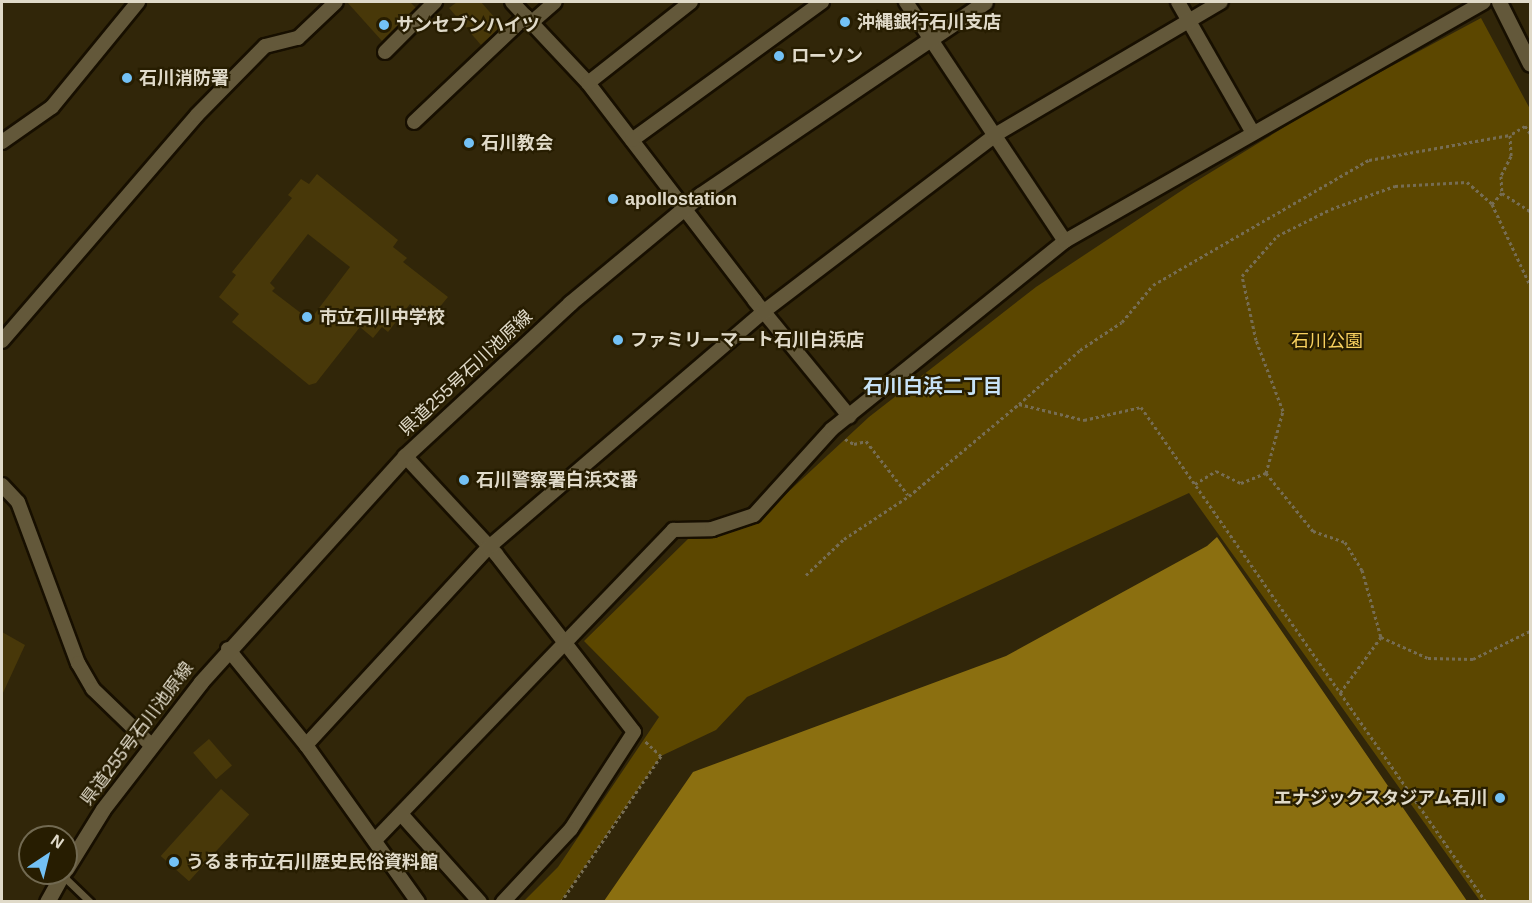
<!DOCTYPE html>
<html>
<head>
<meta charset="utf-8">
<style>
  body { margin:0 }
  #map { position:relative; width:1532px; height:903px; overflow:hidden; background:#312609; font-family:Arial,"Noto Sans JP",sans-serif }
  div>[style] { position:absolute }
  .green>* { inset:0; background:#5c4700 }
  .water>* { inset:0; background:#8b6f10 }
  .building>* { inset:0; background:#483809; transform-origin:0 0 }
  .path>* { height:3px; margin-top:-1.5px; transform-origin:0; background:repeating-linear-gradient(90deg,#766d54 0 3px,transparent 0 6px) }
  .roads { filter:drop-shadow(2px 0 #170f00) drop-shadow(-2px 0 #170f00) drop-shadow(0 2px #170f00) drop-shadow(0 -2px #170f00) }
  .lane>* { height:7px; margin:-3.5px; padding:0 3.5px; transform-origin:3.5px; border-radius:3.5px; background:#63583a }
  .street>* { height:14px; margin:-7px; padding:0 7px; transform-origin:7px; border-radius:7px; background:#63583a }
  .secondary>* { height:15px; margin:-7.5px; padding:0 7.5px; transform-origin:7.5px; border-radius:7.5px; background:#63583a }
  .dots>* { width:16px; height:16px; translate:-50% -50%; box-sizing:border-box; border:3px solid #271d01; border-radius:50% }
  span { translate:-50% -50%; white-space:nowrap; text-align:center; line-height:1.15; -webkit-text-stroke:4.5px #271d01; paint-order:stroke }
  .poi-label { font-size:18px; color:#e0dac9; font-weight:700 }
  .left { translate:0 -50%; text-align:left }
  .right { translate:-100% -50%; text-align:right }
  .park-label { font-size:18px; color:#f9d15f }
  .street-label { font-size:18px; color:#e0dac9 }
  .neighbourhood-label { font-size:20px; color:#c8e3f7; font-weight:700 }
  .frame { position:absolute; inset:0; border:3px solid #e0dac9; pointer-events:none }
  .north { position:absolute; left:18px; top:825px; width:60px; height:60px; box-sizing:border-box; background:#271d01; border:2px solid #716951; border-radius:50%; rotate:35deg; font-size:16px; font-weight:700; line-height:24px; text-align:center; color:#e0dac9 }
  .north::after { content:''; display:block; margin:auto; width:21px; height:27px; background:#73c1f5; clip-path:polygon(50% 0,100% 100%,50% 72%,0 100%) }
</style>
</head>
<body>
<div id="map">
  <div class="green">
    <i style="clip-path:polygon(1481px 18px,1530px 109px,1530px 901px,1480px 901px,1189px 493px,747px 697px,716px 730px,661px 756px,561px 901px,523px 902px,558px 867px,659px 717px,584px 641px,689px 538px,712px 535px,760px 518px,869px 417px,1036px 287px,1190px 185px,1330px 99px)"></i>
  </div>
  <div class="water">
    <i style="clip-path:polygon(1217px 537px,1467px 901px,604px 901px,693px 772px,1006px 656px,1207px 546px)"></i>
  </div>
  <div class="building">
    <i style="clip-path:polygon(347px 2px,410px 2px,416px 8px,382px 41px)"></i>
    <i style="clip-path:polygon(457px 2px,481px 2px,502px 26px,481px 45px,449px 8px)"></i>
    <i style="clip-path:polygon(evenodd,317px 174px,398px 240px,393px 247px,407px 258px,403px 262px,448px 297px,429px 320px,410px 304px,388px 332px,382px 327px,373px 338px,360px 327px,316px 383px,309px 385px,232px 322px,239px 314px,219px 297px,236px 275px,232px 272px,292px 198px,288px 195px,301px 179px,309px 184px,317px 174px,308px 234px,350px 267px,310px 320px,272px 291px,275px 288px,270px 283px,308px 234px)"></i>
    <i style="clip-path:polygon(2px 632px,25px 645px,2px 695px)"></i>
    <i style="left:209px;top:739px;width:35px;height:21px;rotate:49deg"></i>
    <i style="left:221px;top:789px;width:38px;height:90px;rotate:42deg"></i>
  </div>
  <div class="path">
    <i style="left:1530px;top:133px;width:9px;rotate:-126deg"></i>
    <i style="left:1525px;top:126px;width:17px;rotate:149deg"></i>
    <i style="left:1510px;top:135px;width:21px;rotate:87deg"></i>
    <i style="left:1511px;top:156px;width:22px;rotate:117deg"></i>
    <i style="left:1501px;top:176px;width:17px;rotate:87deg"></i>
    <i style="left:1502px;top:193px;width:33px;rotate:33deg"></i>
    <i style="left:1492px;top:204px;width:89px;rotate:64.9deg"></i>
    <i style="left:1019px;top:404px;width:81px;rotate:-41.5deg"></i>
    <i style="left:1080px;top:350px;width:50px;rotate:-33.7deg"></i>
    <i style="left:1122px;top:322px;width:48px;rotate:-50deg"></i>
    <i style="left:1153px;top:285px;width:250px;rotate:-30.1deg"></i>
    <i style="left:1369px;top:160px;width:143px;rotate:-10.1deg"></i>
    <i style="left:845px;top:439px;width:10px;rotate:29deg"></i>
    <i style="left:854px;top:444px;width:12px;rotate:-14deg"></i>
    <i style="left:866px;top:441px;width:68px;rotate:52.1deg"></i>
    <i style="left:1266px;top:473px;width:64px;rotate:-74.7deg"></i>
    <i style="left:1283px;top:411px;width:76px;rotate:-110.8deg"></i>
    <i style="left:1256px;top:340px;width:66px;rotate:-102.3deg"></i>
    <i style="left:1242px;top:276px;width:53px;rotate:-48.8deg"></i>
    <i style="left:1277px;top:236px;width:60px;rotate:-26.6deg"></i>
    <i style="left:1331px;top:209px;width:68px;rotate:-19.8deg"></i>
    <i style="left:1395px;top:186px;width:72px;rotate:-3.2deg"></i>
    <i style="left:1467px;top:182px;width:33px;rotate:41deg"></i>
    <i style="left:1492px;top:204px;width:15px;rotate:-48deg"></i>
    <i style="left:1195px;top:484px;width:25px;rotate:-32deg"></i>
    <i style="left:1216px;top:471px;width:28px;rotate:26deg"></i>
    <i style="left:1241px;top:483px;width:27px;rotate:-22deg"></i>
    <i style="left:1266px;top:473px;width:75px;rotate:51deg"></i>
    <i style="left:1313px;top:531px;width:34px;rotate:19deg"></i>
    <i style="left:1345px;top:542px;width:33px;rotate:59deg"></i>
    <i style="left:1362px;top:570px;width:70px;rotate:74.2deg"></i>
    <i style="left:1381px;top:637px;width:69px;rotate:126.2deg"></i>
    <i style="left:806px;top:575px;width:52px;rotate:-43.5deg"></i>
    <i style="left:844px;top:539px;width:78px;rotate:-33.5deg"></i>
    <i style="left:909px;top:496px;width:143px;rotate:-39.9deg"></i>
    <i style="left:1019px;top:404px;width:67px;rotate:13.8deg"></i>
    <i style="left:1084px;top:420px;width:58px;rotate:-12.8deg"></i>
    <i style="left:1141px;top:407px;width:603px;rotate:55.12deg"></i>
    <i style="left:1381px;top:637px;width:51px;rotate:24.1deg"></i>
    <i style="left:1428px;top:658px;width:45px;rotate:1.3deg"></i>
    <i style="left:1473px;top:659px;width:64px;rotate:-26.2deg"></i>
    <i style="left:561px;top:902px;width:177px;rotate:-55.6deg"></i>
    <i style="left:661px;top:756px;width:22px;rotate:-137deg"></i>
  </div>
  <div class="roads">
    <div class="lane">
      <i style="left:62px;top:875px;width:39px;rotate:44deg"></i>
    </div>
    <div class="street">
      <i style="left:512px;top:2px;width:111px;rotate:46.8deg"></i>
      <i style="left:588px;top:83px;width:275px;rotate:52.5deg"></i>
      <i style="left:755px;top:301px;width:149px;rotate:50.7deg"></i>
      <i style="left:906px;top:2px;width:287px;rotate:56.4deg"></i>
      <i style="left:1178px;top:2px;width:149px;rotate:60.2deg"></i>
      <i style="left:532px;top:22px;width:30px;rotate:-41deg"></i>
      <i style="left:385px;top:52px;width:71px;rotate:-45deg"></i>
      <i style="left:588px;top:83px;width:131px;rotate:-38.2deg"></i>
      <i style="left:414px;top:122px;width:154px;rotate:-43.4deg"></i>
      <i style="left:632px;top:140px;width:235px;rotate:-36deg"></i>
      <i style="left:2px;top:142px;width:61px;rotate:-35deg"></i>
      <i style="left:52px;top:107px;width:136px;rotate:-50.7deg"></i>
      <i style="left:2px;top:341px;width:298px;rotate:-49.2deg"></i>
      <i style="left:197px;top:115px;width:97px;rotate:-45.4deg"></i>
      <i style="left:265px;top:46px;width:34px;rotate:-14deg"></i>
      <i style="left:298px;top:38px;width:52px;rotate:-43.5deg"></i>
      <i style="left:405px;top:456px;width:134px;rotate:47.1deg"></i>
      <i style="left:496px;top:554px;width:225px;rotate:52.2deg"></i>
      <i style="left:634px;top:732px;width:116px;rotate:123deg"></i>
      <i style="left:571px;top:829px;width:100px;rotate:133deg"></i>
      <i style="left:2px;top:485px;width:23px;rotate:47deg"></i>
      <i style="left:18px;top:502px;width:172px;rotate:69.6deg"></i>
      <i style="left:78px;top:663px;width:30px;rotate:60deg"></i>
      <i style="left:93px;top:689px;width:79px;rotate:44deg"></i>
      <i style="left:228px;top:649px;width:124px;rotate:50.9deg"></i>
      <i style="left:306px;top:745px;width:193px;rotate:54.5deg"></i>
      <i style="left:306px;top:745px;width:270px;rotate:-47.3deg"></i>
      <i style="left:489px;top:547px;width:361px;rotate:-40.6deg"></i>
      <i style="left:763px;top:312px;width:292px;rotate:-37.3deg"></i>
      <i style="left:995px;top:135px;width:262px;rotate:-30.5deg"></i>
      <i style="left:401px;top:814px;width:118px;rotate:48.1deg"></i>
      <i style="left:376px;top:839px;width:429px;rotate:-46.1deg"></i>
      <i style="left:673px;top:530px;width:39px;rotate:-1deg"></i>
      <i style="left:712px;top:529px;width:44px;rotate:-18.4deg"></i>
      <i style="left:754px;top:515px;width:116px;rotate:-47.8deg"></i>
      <i style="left:832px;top:429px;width:299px;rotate:-38.9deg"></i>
      <i style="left:1065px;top:241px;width:482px;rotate:-29.7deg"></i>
    </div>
    <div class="secondary">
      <i style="left:1499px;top:2px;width:69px;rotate:63.4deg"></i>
      <i style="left:66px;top:869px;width:70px;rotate:-58.3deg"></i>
      <i style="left:103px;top:809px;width:160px;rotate:-52.3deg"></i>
      <i style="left:201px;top:682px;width:304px;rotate:-47.9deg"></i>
      <i style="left:405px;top:456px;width:225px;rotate:-42.8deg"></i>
      <i style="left:570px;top:303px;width:169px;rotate:-39.7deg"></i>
      <i style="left:700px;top:195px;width:344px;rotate:-34.1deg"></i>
      <i style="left:47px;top:902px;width:33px;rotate:-61deg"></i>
    </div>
  </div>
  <div class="dots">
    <i style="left:845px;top:22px;background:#73c1f5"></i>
    <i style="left:384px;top:25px;background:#73c1f5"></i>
    <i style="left:779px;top:56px;background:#73c1f5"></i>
    <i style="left:127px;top:78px;background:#73c1f5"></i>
    <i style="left:469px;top:143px;background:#73c1f5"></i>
    <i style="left:613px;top:199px;background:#73c1f5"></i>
    <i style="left:307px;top:317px;background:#73c1f5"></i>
    <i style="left:618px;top:340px;background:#73c1f5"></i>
    <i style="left:464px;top:480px;background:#73c1f5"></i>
    <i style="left:1500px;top:798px;background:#73c1f5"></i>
    <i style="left:174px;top:862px;background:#73c1f5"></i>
  </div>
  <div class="poi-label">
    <span class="left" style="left:857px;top:22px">沖縄銀行石川支店</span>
    <span class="left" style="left:396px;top:25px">サンセブンハイツ</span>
    <span class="left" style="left:791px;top:56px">ローソン</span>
    <span class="left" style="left:139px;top:78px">石川消防署</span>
    <span class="left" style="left:481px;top:143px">石川教会</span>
    <span class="left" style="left:625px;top:199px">apollostation</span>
    <span class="left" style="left:319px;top:317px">市立石川中学校</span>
    <span class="left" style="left:630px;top:340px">ファミリーマート石川白浜店</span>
    <span class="left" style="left:476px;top:480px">石川警察署白浜交番</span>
    <span class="right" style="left:1488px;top:798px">エナジックスタジアム石川</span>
    <span class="left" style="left:186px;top:862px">うるま市立石川歴史民俗資料館</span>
  </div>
  <div class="park-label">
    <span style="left:1327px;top:341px">石川公園</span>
  </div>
  <div class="street-label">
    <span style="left:466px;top:373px;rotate:-43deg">県道255号石川池原線</span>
    <span style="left:137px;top:734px;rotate:-53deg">県道255号石川池原線</span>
  </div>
  <div class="neighbourhood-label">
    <span style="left:933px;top:386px">石川白浜二丁目</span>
  </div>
  <div class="frame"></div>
  <div class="north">N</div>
</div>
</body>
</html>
